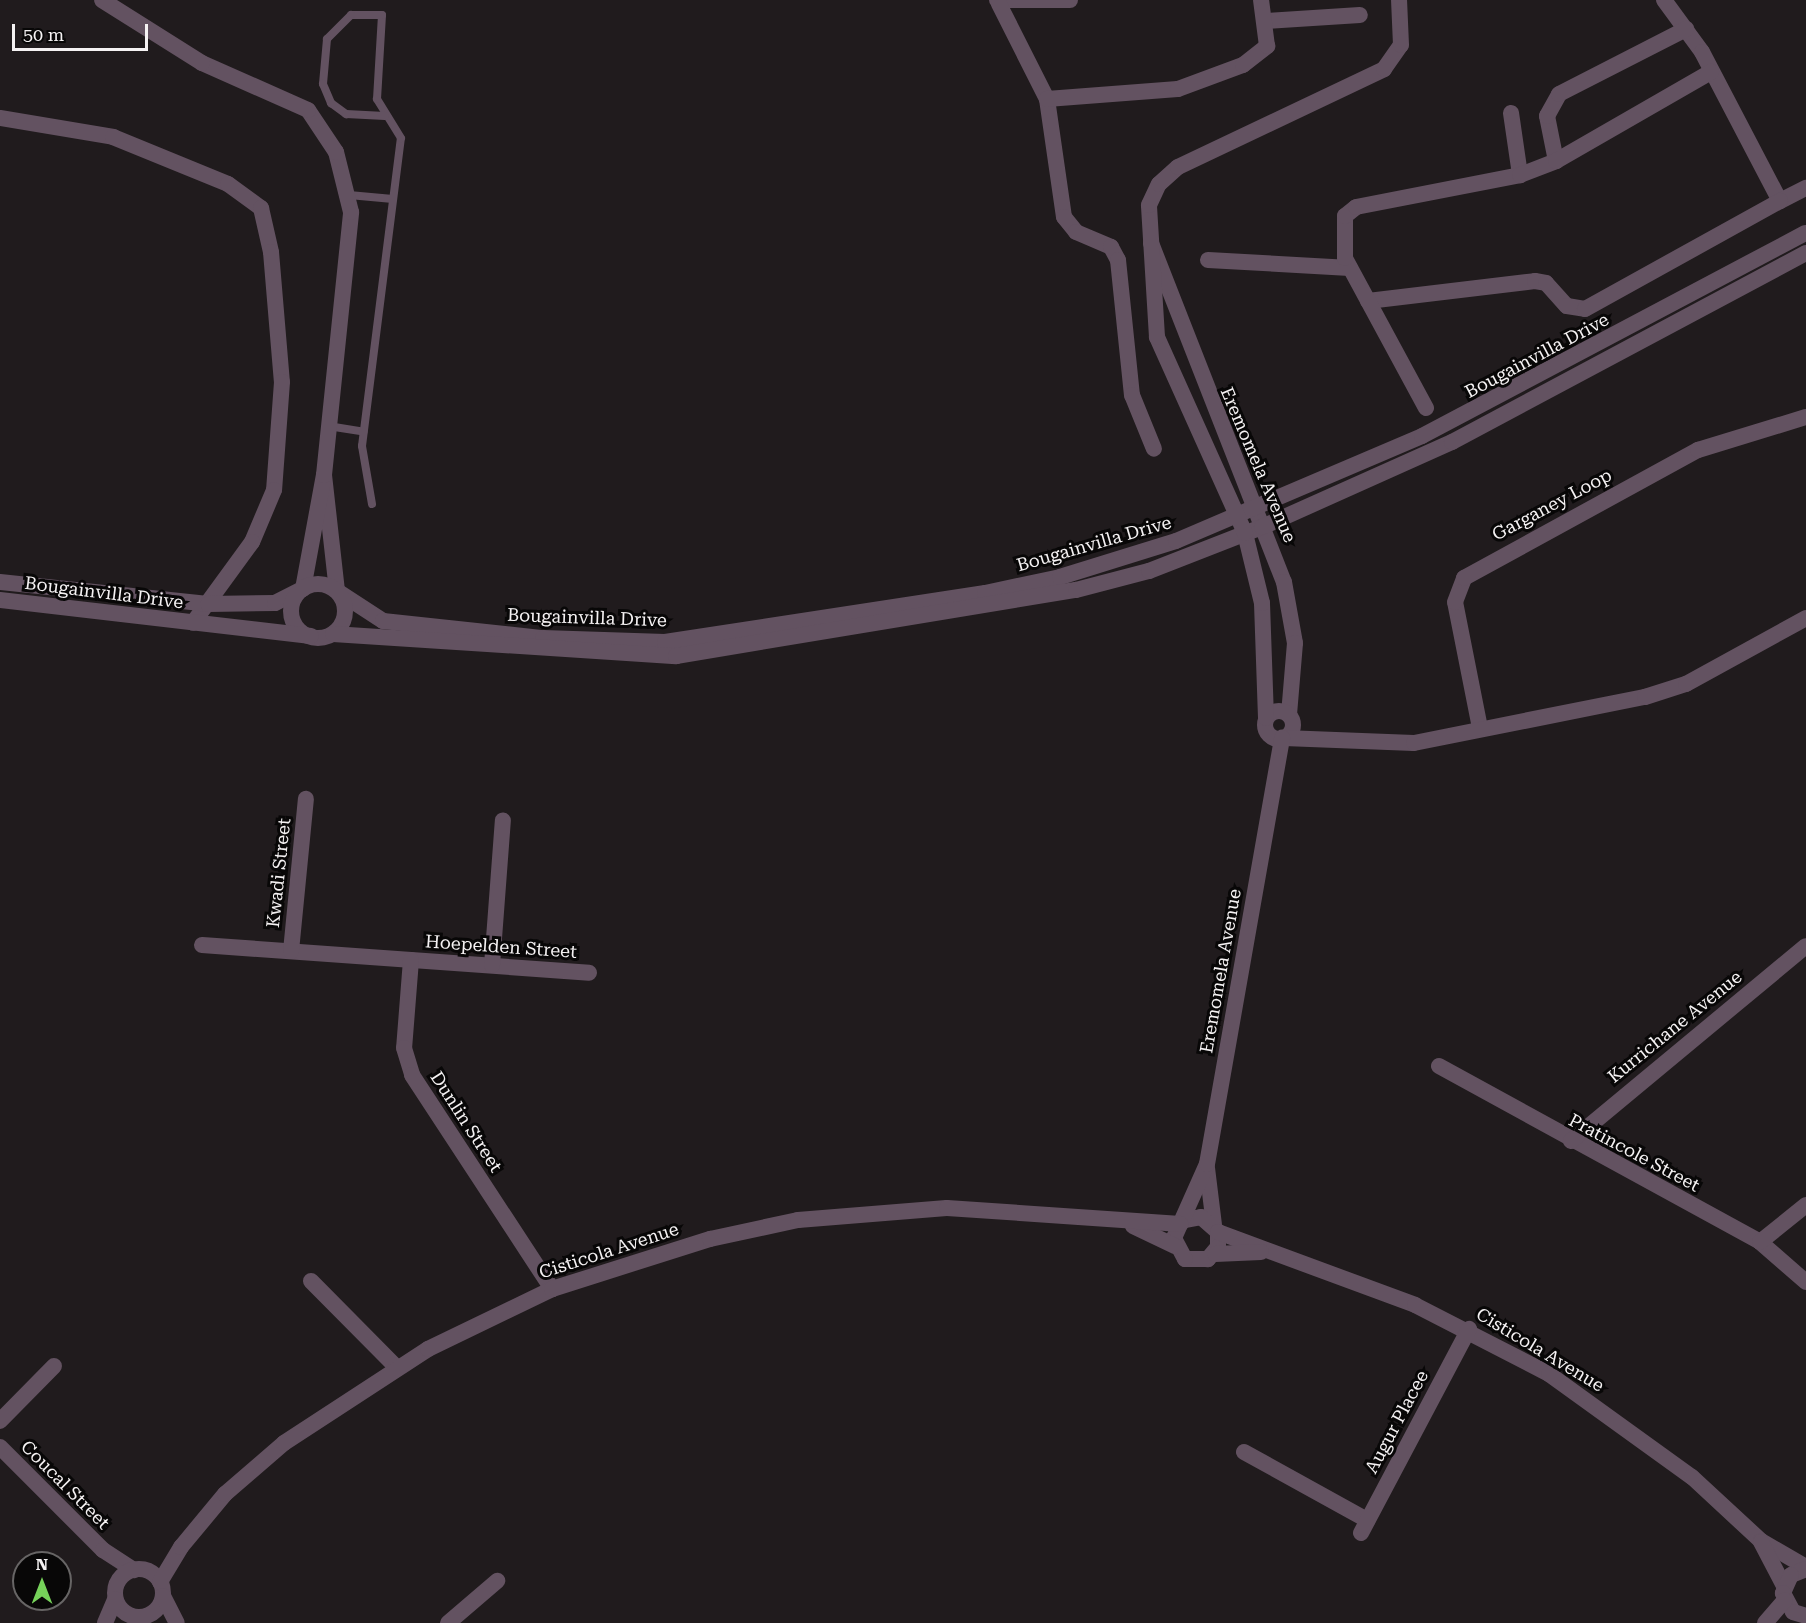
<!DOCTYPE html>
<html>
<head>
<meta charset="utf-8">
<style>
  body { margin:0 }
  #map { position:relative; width:1806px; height:1623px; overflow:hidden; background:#201b1d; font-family:"Roboto Serif",serif }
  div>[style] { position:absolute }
  .service>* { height:8px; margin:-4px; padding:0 4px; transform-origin:4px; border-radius:4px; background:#635261 }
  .minor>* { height:16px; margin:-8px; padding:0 8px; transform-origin:8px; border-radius:8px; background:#635261 }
  .minor>.ring { margin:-8px; padding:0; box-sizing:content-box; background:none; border:16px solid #635261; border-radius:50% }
  span { translate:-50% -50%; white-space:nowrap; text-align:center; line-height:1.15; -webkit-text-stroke:6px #080707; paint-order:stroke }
  .street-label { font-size:18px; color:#f5f2f3 }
  .north { position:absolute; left:12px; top:1551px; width:60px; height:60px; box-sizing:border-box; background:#080707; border:2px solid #676565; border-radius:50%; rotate:0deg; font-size:16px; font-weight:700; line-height:24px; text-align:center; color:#f5f2f3 }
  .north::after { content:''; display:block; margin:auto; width:21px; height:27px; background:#76d25a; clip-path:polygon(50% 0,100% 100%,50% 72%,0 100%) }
  .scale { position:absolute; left:12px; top:24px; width:136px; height:27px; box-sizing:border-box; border:3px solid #f5f2f3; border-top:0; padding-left:8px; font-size:18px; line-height:21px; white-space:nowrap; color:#f5f2f3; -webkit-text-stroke:4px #080707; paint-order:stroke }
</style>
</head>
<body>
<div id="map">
  <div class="service">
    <i style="left:349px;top:195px;width:44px;rotate:5.2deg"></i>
    <i style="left:328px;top:426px;width:36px;rotate:9deg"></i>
    <i style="left:372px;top:504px;width:59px;rotate:-99.8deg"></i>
    <i style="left:362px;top:446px;width:310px;rotate:-82.8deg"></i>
    <i style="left:401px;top:138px;width:46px;rotate:-121.6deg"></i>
    <i style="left:377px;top:99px;width:84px;rotate:-86.6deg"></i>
    <i style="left:382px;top:15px;width:31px;rotate:180deg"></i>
    <i style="left:351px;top:15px;width:34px;rotate:135deg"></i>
    <i style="left:327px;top:39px;width:45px;rotate:95.1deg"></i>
    <i style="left:323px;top:84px;width:21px;rotate:67deg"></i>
    <i style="left:331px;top:103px;width:19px;rotate:36deg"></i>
    <i style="left:346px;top:114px;width:39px;rotate:3deg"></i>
  </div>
  <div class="minor">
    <i style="left:997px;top:0;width:73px"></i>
    <i style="left:1664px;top:0;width:64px;rotate:53.8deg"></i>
    <i style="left:1702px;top:52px;width:168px;rotate:62.4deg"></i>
    <i style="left:1780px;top:201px;width:29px;rotate:-27deg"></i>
    <i style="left:999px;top:4px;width:106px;rotate:63.2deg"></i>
    <i style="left:1047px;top:99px;width:119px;rotate:81.8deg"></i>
    <i style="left:1064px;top:217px;width:19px;rotate:51deg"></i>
    <i style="left:1076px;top:232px;width:38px;rotate:23deg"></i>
    <i style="left:1111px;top:247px;width:15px;rotate:62deg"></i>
    <i style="left:1118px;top:260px;width:136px;rotate:84.1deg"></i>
    <i style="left:1132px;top:395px;width:58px;rotate:67.8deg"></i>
    <i style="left:1267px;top:21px;width:93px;rotate:-3.7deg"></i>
    <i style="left:1047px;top:99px;width:131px;rotate:-4.4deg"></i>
    <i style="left:1178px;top:89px;width:69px;rotate:-20.3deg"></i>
    <i style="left:1243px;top:65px;width:31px;rotate:-38deg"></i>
    <i style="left:1267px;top:46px;width:46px;rotate:-97.4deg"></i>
    <i style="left:1511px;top:113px;width:63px;rotate:81.7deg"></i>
    <i style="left:0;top:118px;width:115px;rotate:9.5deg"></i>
    <i style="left:113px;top:137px;width:124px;rotate:22.2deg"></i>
    <i style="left:228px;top:184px;width:41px;rotate:36deg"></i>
    <i style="left:261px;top:208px;width:45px;rotate:77.2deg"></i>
    <i style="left:271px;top:252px;width:130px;rotate:85.2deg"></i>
    <i style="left:282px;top:382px;width:108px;rotate:94.2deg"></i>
    <i style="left:274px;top:490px;width:56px;rotate:112.9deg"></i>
    <i style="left:252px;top:542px;width:100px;rotate:126.1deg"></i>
    <i style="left:1556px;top:161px;width:46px;rotate:-101.3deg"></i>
    <i style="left:1547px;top:116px;width:25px;rotate:-61deg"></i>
    <i style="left:1559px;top:94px;width:143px;rotate:-27.1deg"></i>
    <i style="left:1151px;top:243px;width:364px;rotate:68.6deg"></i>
    <i style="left:1284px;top:582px;width:62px;rotate:79.8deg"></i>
    <i style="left:1295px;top:643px;width:72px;rotate:94.8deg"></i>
    <i style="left:1208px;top:260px;width:142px;rotate:3.2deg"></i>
    <i style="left:1368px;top:301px;width:168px;rotate:-6.8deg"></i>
    <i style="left:1535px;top:281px;width:11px;rotate:10deg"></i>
    <i style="left:1546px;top:283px;width:31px;rotate:48deg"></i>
    <i style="left:1567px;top:306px;width:18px;rotate:9deg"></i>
    <i style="left:1585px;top:309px;width:223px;rotate:-29deg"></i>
    <i style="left:1426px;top:408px;width:170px;rotate:-118.4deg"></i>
    <i style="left:1345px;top:258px;width:42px;rotate:-90deg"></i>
    <i style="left:1345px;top:216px;width:14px;rotate:-39deg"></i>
    <i style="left:1356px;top:207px;width:167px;rotate:-11deg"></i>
    <i style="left:1520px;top:175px;width:39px;rotate:-21deg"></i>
    <i style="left:1556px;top:161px;width:179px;rotate:-29.9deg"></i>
    <i style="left:324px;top:475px;width:117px;rotate:83.6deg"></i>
    <i style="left:337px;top:591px;width:55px;rotate:33.1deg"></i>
    <i style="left:383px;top:621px;width:161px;rotate:6.1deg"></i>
    <i style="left:543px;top:638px;width:122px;rotate:1.9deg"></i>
    <i style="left:665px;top:642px;width:324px;rotate:-8.7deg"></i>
    <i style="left:985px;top:593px;width:77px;rotate:-12deg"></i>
    <i style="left:1060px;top:577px;width:121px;rotate:-17.2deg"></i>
    <i style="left:1176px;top:541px;width:267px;rotate:-23.1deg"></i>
    <i style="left:1422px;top:436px;width:434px;rotate:-27.9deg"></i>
    <i style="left:0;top:582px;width:209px;rotate:6deg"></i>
    <i style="left:208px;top:604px;width:67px;rotate:-0.9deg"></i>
    <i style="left:275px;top:603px;width:31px;rotate:-27deg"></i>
    <i style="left:303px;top:589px;width:116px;rotate:-79.6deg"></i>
    <i style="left:324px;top:475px;width:264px;rotate:-84.1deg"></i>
    <i style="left:351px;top:212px;width:62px;rotate:-104deg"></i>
    <i style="left:336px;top:152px;width:50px;rotate:-123.7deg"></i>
    <i style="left:308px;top:110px;width:116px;rotate:-156.1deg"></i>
    <i style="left:202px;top:63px;width:118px;rotate:-147.8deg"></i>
    <i class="ring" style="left:291px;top:584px;width:38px;height:38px"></i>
    <i style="left:0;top:600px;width:313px;rotate:6.6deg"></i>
    <i style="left:333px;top:634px;width:344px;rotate:3.7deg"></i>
    <i style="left:676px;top:656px;width:405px;rotate:-9.4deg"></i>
    <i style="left:1076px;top:590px;width:75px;rotate:-14.6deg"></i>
    <i style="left:1149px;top:571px;width:121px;rotate:-21.3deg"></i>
    <i style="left:1262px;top:527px;width:208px;rotate:-24.1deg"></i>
    <i style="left:1452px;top:442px;width:401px;rotate:-28.1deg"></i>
    <i class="ring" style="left:1265px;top:711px;width:12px;height:12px"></i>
    <i style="left:1266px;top:718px;width:115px;rotate:-92deg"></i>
    <i style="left:1262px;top:603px;width:72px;rotate:-103.7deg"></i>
    <i style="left:1245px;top:533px;width:215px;rotate:-114.2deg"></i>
    <i style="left:1157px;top:337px;width:132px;rotate:-93.5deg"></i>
    <i style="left:1149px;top:205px;width:23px;rotate:-65deg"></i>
    <i style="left:1159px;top:184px;width:25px;rotate:-42deg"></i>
    <i style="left:1178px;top:167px;width:228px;rotate:-25.4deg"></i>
    <i style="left:1384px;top:69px;width:29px;rotate:-55deg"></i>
    <i style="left:1401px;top:45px;width:45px;rotate:-92.5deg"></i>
    <i style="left:1480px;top:728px;width:128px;rotate:-101.2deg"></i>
    <i style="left:1455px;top:602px;width:26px;rotate:-69deg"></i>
    <i style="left:1464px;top:578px;width:267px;rotate:-28.7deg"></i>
    <i style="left:1698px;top:450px;width:113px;rotate:-17deg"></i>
    <i style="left:1284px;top:738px;width:130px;rotate:2.2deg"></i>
    <i style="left:1414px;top:743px;width:236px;rotate:-11.3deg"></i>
    <i style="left:1645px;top:697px;width:43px;rotate:-17.6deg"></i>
    <i style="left:1686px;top:684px;width:137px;rotate:-28.8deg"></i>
    <i style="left:202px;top:945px;width:388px;rotate:4.1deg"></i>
    <i style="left:291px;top:951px;width:153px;rotate:-84.4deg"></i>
    <i style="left:411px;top:960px;width:88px;rotate:94.5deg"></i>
    <i style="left:404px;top:1048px;width:28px;rotate:73deg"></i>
    <i style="left:412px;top:1075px;width:256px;rotate:56.8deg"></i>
    <i style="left:492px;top:965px;width:145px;rotate:-85.7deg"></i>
    <i style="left:1439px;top:1066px;width:366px;rotate:28.7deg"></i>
    <i style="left:1760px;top:1242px;width:61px;rotate:41deg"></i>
    <i style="left:1571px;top:1141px;width:305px;rotate:-39.7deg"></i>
    <i style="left:1207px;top:1168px;width:57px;rotate:83deg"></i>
    <i style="left:1186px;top:1220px;width:15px;rotate:-11deg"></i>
    <i style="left:1201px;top:1217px;width:23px;rotate:41deg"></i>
    <i style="left:1218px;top:1232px;width:15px;rotate:90deg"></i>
    <i style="left:1218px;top:1247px;width:16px;rotate:130deg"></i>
    <i style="left:1208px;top:1259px;width:23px;rotate:180deg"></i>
    <i style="left:1185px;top:1259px;width:24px;rotate:-118deg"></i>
    <i style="left:1174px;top:1238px;width:81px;rotate:-66deg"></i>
    <i style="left:1207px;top:1164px;width:433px;rotate:-80deg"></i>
    <i style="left:1133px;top:1226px;width:47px;rotate:25.5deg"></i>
    <i style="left:1218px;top:1232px;width:210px;rotate:20.3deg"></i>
    <i style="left:1415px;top:1305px;width:151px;rotate:27.2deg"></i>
    <i style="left:1549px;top:1374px;width:176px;rotate:35.8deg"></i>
    <i style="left:1692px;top:1477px;width:94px;rotate:42.8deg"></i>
    <i style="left:1761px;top:1541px;width:52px;rotate:30deg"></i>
    <i style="left:1760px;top:1242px;width:59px;rotate:-38.8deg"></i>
    <i style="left:1215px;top:1254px;width:46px;rotate:-2.5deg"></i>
    <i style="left:311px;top:1281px;width:122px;rotate:45.3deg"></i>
    <i style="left:0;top:1421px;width:77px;rotate:-45.5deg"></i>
    <i style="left:0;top:1447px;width:146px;rotate:45deg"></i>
    <i style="left:103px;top:1550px;width:37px;rotate:33deg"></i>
    <i style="left:1244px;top:1452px;width:141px;rotate:28.9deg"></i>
    <i style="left:1361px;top:1533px;width:231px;rotate:-62.1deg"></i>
    <i style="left:1761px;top:1542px;width:50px;rotate:62.4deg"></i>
    <i style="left:1806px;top:1569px;width:16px;rotate:158deg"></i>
    <i style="left:1791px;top:1575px;width:20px;rotate:114deg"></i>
    <i style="left:1783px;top:1593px;width:21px;rotate:62deg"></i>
    <i style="left:1793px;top:1612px;width:14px;rotate:17deg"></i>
    <i class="ring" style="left:115px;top:1569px;width:32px;height:32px"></i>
    <i style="left:160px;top:1582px;width:41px;rotate:-59deg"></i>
    <i style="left:181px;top:1547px;width:69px;rotate:-50.3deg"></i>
    <i style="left:225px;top:1494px;width:78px;rotate:-40.8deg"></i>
    <i style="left:284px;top:1443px;width:172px;rotate:-33.1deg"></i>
    <i style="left:428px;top:1349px;width:138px;rotate:-25.8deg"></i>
    <i style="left:552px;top:1289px;width:166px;rotate:-17.6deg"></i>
    <i style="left:710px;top:1239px;width:90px;rotate:-12.2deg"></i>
    <i style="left:798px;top:1220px;width:149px;rotate:-4.6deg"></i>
    <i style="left:947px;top:1208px;width:234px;rotate:3.9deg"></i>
    <i style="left:163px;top:1596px;width:30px;rotate:63deg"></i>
    <i style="left:105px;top:1623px;width:26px;rotate:-67deg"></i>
    <i style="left:448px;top:1623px;width:65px;rotate:-40.6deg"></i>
    <i style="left:1765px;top:1623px;width:30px;rotate:-49deg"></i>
  </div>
  <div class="street-label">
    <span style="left:1537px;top:356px;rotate:-28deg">Bougainvilla Drive</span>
    <span style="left:1258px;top:465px;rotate:67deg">Eremomela Avenue</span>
    <span style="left:1552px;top:505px;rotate:-28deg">Garganey Loop</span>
    <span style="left:1094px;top:544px;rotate:-16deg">Bougainvilla Drive</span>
    <span style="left:104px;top:593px;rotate:7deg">Bougainvilla Drive</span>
    <span style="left:587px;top:618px;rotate:2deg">Bougainvilla Drive</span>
    <span style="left:279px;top:873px;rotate:-84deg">Kwadi Street</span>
    <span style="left:501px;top:947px;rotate:4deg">Hoepelden Street</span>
    <span style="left:1221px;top:971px;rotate:-80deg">Eremomela Avenue</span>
    <span style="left:1675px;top:1027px;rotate:-39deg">Kurrichane Avenue</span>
    <span style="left:466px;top:1122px;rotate:57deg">Dunlin Street</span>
    <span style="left:1634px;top:1153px;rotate:28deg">Pratincole Street</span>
    <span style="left:609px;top:1251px;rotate:-18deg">Cisticola Avenue</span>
    <span style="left:1540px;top:1350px;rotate:31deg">Cisticola Avenue</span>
    <span style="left:1397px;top:1422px;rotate:-62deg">Augur Placee</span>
    <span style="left:65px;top:1485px;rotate:45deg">Coucal Street</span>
  </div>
  <div class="north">N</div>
  <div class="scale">50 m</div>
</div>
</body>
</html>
